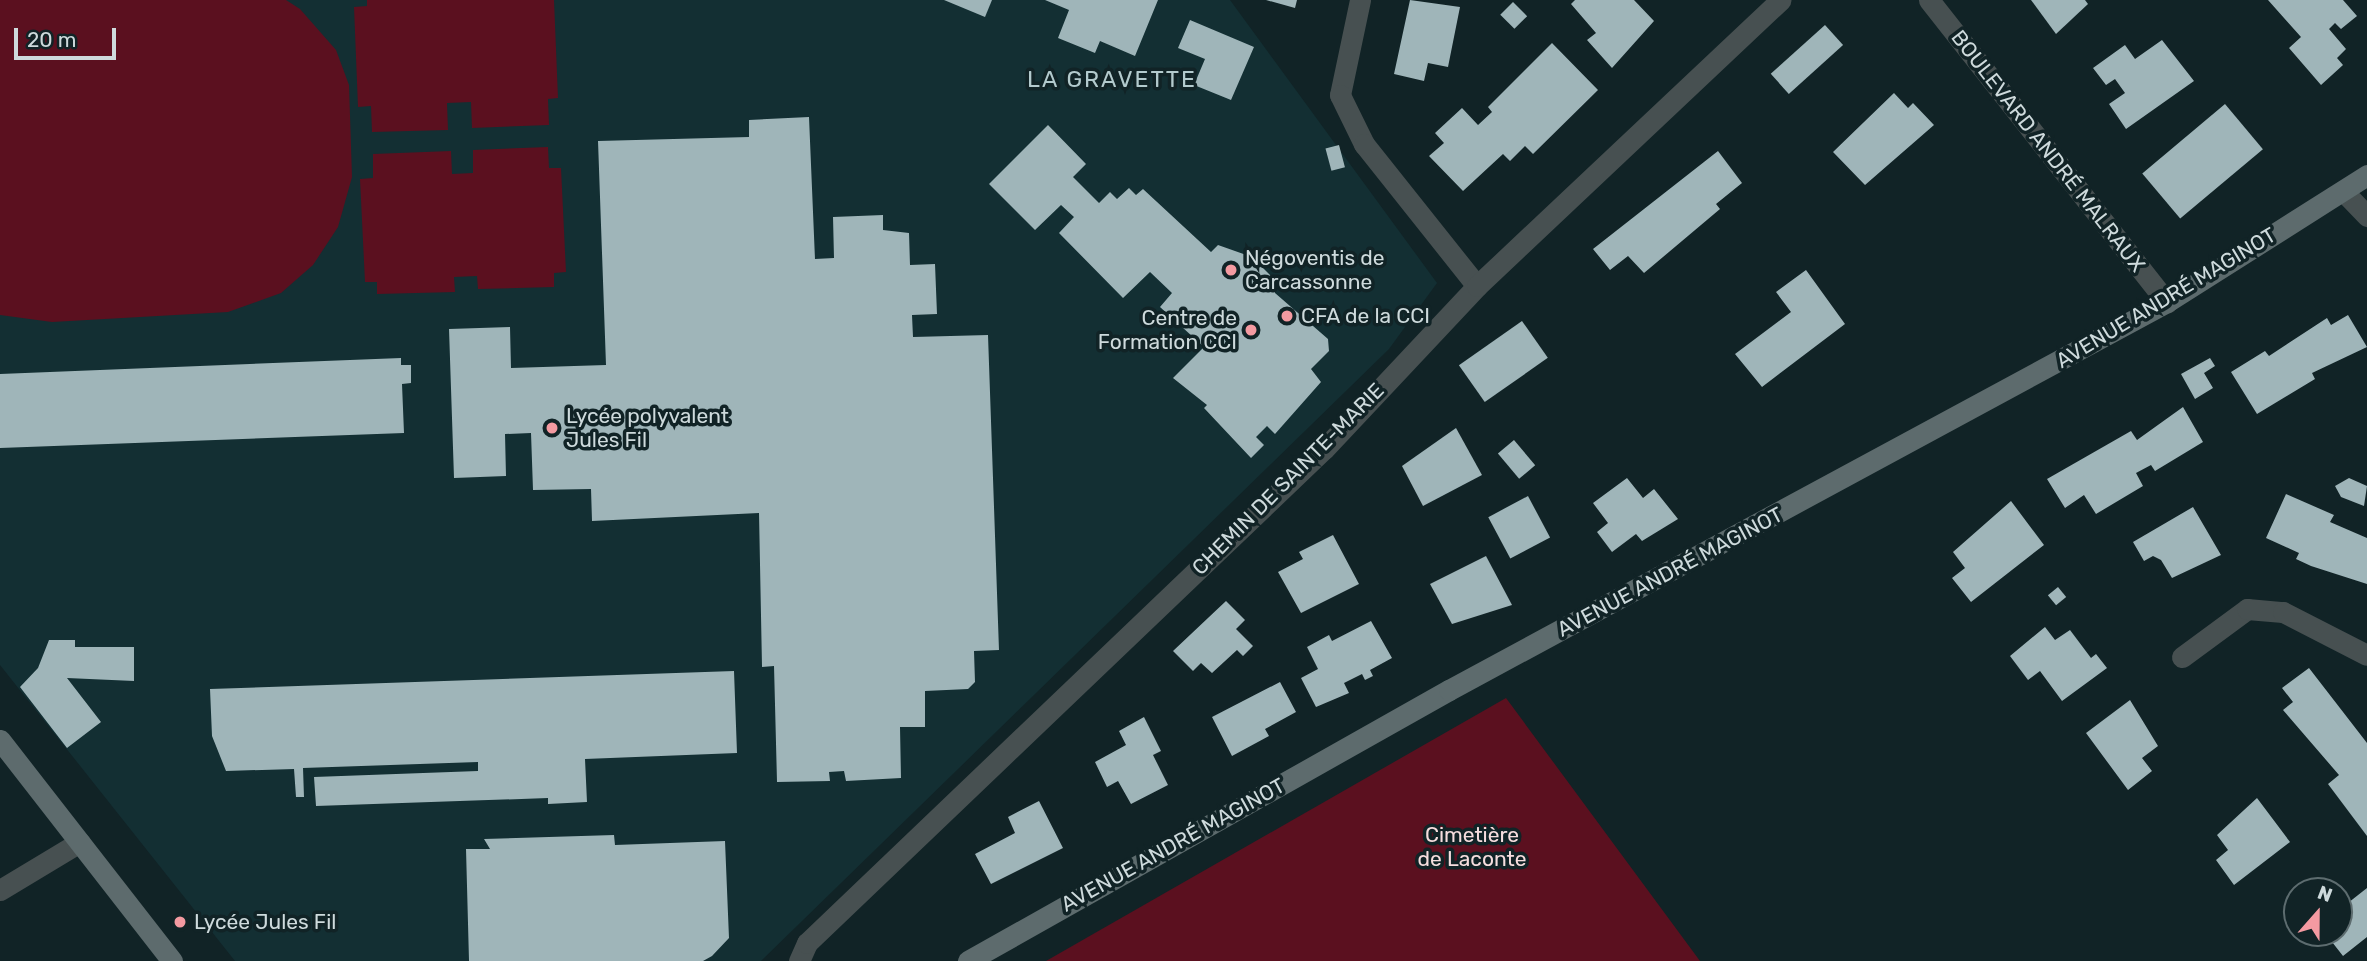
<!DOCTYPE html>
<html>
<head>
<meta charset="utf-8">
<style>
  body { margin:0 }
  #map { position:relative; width:2367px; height:961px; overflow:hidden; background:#112326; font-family:Rubik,sans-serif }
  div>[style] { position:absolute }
  .built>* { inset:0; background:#132f33 }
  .green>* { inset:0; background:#5b101f }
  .building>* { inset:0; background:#9fb5b9; transform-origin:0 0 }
  .street>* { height:21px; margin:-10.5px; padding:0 10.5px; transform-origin:10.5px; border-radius:10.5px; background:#475051 }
  .secondary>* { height:21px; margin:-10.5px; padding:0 10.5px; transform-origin:10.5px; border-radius:10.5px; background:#5d6b6d }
  .dots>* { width:19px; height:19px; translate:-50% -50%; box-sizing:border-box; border:4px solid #112326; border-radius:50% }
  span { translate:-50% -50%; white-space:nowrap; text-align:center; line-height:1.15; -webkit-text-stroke:7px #112326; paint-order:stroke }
  .street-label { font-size:21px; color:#cedadc }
  .poi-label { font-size:21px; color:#cedadc }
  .left { translate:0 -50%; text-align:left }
  .right { translate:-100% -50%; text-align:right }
  .park-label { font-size:21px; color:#f6ddde }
  .neighbourhood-label { font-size:23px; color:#b3cacd; letter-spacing:2px }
  .north { position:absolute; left:2283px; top:877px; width:70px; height:70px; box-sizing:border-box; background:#112326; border:2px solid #5d6c6f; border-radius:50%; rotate:21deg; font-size:19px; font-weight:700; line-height:28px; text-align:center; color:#cedadc }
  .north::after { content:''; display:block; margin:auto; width:24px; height:32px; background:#f49aa1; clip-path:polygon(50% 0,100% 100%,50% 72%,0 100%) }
  .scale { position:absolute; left:14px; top:28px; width:102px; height:32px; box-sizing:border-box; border:4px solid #cedadc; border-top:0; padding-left:9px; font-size:21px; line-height:24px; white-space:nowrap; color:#cedadc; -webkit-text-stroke:5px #112326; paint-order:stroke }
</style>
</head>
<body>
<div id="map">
  <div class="built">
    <i style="clip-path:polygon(0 0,1230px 0,1437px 283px,1389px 349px,761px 961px,235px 961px,0 665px)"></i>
  </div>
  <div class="green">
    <i style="clip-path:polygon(0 0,286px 0,300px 9px,336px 50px,349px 85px,352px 177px,338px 227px,313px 265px,281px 293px,228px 312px,52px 322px,0 315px)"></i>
    <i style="clip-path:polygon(367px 0,554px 0,558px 98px,548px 99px,549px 125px,472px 128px,471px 102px,447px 103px,448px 130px,372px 132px,371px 106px,358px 107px,354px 7px,367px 6px)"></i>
    <i style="clip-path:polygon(548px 147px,549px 168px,561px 168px,566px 272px,554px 273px,554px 287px,478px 289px,477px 276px,454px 277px,455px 292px,377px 294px,377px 282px,365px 282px,360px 179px,373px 178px,373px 154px,451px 151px,452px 174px,473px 173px,473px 150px)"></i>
    <i style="clip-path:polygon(1506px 698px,1700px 961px,1046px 961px)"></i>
  </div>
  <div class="building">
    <i style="clip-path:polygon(944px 0,992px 0,985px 17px)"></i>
    <i style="clip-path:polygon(1045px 0,1158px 0,1135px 56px,1100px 41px,1095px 53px,1058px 38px,1069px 10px)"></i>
    <i style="clip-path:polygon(1266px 0,1297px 0,1295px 8px)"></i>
    <i style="clip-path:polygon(1410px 0,1460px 7px,1448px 67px,1428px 63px,1424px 81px,1394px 74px)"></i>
    <i style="clip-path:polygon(1575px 0,1634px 0,1654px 21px,1612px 68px,1587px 40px,1596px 33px,1571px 4px)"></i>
    <i style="clip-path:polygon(2031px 0,2085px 0,2088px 4px,2056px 34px)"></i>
    <i style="clip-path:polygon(2268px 0,2343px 0,2357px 16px,2341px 29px,2335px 23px,2329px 29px,2346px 49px,2337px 58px,2343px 65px,2321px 85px,2289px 48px,2301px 37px)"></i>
    <i style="left:1513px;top:2px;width:20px;height:18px;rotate:45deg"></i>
    <i style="clip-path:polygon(1190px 20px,1254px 47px,1231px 100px,1194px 85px,1205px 59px,1178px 48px)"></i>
    <i style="left:1825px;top:25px;width:27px;height:73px;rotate:48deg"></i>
    <i style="clip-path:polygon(2162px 40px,2194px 81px,2126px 129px,2109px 104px,2125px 93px,2115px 79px,2106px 85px,2093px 68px,2125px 45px,2135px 59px)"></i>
    <i style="clip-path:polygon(1552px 43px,1598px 90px,1533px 154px,1525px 146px,1510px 161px,1503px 154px,1463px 191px,1429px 156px,1444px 143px,1435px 133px,1462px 108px,1478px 125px,1492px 112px,1488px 107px)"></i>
    <i style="clip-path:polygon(1894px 93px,1908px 108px,1913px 103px,1934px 125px,1865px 185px,1833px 152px)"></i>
    <i style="left:2225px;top:104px;width:59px;height:108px;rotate:50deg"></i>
    <i style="clip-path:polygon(809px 117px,815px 259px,834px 258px,833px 217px,883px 215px,883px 230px,909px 233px,910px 265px,935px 264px,937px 314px,912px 315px,913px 337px,988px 335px,999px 650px,974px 651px,975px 682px,968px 689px,925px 691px,925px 727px,900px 727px,901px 778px,846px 781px,844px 771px,829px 772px,830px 781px,777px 782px,774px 666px,762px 667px,759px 513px,592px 521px,591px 489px,533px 490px,531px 433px,505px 434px,506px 476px,454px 478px,449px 329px,510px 327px,511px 368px,606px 365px,598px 141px,749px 137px,749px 120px)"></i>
    <i style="clip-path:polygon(1048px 125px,1086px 164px,1073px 177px,1099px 203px,1110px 192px,1117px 199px,1129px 188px,1136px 195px,1143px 189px,1211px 252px,1218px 245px,1252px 257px,1275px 280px,1275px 293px,1328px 339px,1329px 351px,1311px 369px,1321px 382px,1275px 434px,1267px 426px,1256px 437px,1264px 445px,1251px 458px,1204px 408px,1207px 405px,1173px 378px,1204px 347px,1160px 307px,1172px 293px,1150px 272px,1123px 298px,1059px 233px,1074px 217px,1061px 205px,1035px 230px,989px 184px)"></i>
    <i style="left:1339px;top:145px;width:23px;height:14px;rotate:75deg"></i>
    <i style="clip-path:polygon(1718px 151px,1742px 183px,1716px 204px,1720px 209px,1644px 273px,1628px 256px,1610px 270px,1593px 249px)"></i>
    <i style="clip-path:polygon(1806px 270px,1845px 324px,1762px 387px,1735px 354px,1791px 312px,1776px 292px)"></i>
    <i style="clip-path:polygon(2348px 315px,2367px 347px,2312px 373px,2315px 379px,2257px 414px,2231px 372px,2265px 351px,2269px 356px,2327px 318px,2331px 325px)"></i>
    <i style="left:1522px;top:321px;width:45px;height:77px;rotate:55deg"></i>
    <i style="clip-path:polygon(401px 358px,401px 365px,411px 365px,411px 383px,402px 384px,404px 433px,0 448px,0 374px)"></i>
    <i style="clip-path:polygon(2210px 358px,2215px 366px,2204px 373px,2213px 388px,2195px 399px,2181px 374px)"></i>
    <i style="clip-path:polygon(2183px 407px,2203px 442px,2155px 471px,2151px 465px,2136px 473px,2143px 486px,2096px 514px,2084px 495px,2065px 508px,2047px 479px,2131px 431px,2137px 440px)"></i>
    <i style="clip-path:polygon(1456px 428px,1482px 475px,1423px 506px,1402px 466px)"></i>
    <i style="left:1514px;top:440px;width:33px;height:21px;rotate:50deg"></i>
    <i style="clip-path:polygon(1627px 478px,1643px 498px,1654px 489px,1678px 519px,1642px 541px,1636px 534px,1612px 552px,1597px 532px,1608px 523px,1593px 503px)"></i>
    <i style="clip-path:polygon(2349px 478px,2367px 486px,2364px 506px,2341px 497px,2335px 486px)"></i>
    <i style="clip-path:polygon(2286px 494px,2334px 515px,2330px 522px,2367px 538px,2367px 584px,2311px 566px,2296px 559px,2299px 553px,2266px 538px)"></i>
    <i style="left:1528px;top:496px;width:47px;height:45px;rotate:62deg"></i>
    <i style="clip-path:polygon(2011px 501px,2044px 545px,1971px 602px,1952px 578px,1965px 568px,1953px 552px)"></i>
    <i style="clip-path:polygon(2193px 507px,2221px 555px,2172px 578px,2161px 560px,2153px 556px,2144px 561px,2133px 542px)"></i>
    <i style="clip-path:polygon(1333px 535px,1359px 584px,1301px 613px,1278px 572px,1303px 559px,1299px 552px)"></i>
    <i style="clip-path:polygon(1486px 556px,1512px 605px,1452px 624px,1430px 584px)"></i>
    <i style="left:2058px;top:587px;width:13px;height:13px;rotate:51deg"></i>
    <i style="clip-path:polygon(1226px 601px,1245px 620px,1236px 629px,1253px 646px,1243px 656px,1237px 650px,1212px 673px,1201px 663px,1193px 671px,1173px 651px)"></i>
    <i style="clip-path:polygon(1371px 621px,1392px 658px,1370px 670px,1373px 676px,1365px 680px,1362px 674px,1344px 683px,1349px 693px,1316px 707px,1301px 678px,1318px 669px,1307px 647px,1329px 635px,1332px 641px)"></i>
    <i style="clip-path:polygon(2045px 627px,2055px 640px,2070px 630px,2091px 658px,2096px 654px,2107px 668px,2062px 701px,2040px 671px,2028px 680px,2010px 656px)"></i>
    <i style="clip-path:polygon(49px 640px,75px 640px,75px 647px,134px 647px,134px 681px,67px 678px,101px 722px,67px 748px,20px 687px,38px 668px)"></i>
    <i style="clip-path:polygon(2309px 668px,2367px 743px,2367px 836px,2328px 784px,2339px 775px,2283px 710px,2293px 702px,2282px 688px)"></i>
    <i style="clip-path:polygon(734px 671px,737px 753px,585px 759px,587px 802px,548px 804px,548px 798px,316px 806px,314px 777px,478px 771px,478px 762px,303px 768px,304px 797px,296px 797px,294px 769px,226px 771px,212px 736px,210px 689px)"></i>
    <i style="clip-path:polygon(1280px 682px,1296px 712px,1265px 729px,1269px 736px,1232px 756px,1212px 717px)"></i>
    <i style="clip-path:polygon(2130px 700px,2158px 746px,2142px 758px,2152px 771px,2128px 790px,2086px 733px)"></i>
    <i style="clip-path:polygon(1144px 717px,1161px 751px,1153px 755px,1168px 785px,1131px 804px,1118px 781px,1107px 787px,1095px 762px,1126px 745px,1119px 731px)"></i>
    <i style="clip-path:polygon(2257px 798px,2290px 842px,2234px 885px,2216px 860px,2228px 850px,2217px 835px)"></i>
    <i style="clip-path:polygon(1039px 801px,1063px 848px,991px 884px,975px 854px,1015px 833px,1008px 817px)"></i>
    <i style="clip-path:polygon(614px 835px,615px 845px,725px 841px,729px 938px,712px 956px,703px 961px,469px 961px,466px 849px,490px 849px,484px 839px)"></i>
    <i style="clip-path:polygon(2367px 888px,2367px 937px,2343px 956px,2325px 933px,2339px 933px,2339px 910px)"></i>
  </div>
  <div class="street">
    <i style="left:1360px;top:0;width:97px;rotate:101.9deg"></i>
    <i style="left:1340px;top:95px;width:55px;rotate:63.9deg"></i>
    <i style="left:1364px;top:144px;width:181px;rotate:51.5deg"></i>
    <i style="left:1929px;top:0;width:385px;rotate:51.8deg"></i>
    <i style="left:2343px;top:191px;width:35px;rotate:46deg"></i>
    <i style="left:2182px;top:657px;width:81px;rotate:-36.4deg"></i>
    <i style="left:2247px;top:609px;width:36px;rotate:5deg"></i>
    <i style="left:2283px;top:612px;width:94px;rotate:27.1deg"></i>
    <i style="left:0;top:890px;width:93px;rotate:-31deg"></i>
    <i style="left:799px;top:961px;width:20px;rotate:-66deg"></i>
    <i style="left:807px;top:943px;width:715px;rotate:-43.7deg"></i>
    <i style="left:1324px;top:449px;width:224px;rotate:-46.8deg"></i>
    <i style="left:1477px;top:286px;width:417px;rotate:-43.3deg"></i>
  </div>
  <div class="secondary">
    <i style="left:0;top:740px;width:280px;rotate:52.1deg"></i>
    <i style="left:968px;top:961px;width:552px;rotate:-29.4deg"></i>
    <i style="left:1449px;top:690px;width:816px;rotate:-28.39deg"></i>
    <i style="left:2167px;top:302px;width:237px;rotate:-32.4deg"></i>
  </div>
  <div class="dots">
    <i style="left:1231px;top:270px;background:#f49aa1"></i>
    <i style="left:1287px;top:316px;background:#f49aa1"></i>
    <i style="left:1251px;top:330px;background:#f49aa1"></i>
    <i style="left:552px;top:428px;background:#f49aa1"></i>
    <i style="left:180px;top:922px;background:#f49aa1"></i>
  </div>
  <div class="street-label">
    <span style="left:2048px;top:151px;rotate:52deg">BOULEVARD ANDRÉ MALRAUX</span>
    <span style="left:2166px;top:298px;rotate:-31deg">AVENUE ANDRÉ MAGINOT</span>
    <span style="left:1288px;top:479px;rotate:-45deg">CHEMIN DE SAINTE-MARIE</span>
    <span style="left:1670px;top:572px;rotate:-28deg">AVENUE ANDRÉ MAGINOT</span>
    <span style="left:1173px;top:845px;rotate:-29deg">AVENUE ANDRÉ MAGINOT</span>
  </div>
  <div class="poi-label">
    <span class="left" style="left:1245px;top:270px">Négoventis de<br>Carcassonne</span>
    <span class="left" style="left:1301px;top:316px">CFA de la CCI</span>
    <span class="right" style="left:1237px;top:330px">Centre de<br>Formation CCI</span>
    <span class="left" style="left:566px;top:428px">Lycée polyvalent<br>Jules Fil</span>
    <span class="left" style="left:194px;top:922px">Lycée Jules Fil</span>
  </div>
  <div class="park-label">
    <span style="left:1472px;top:847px">Cimetière<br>de Laconte</span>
  </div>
  <div class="neighbourhood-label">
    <span style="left:1112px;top:79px">LA GRAVETTE</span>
  </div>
  <div class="north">N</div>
  <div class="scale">20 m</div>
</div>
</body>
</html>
